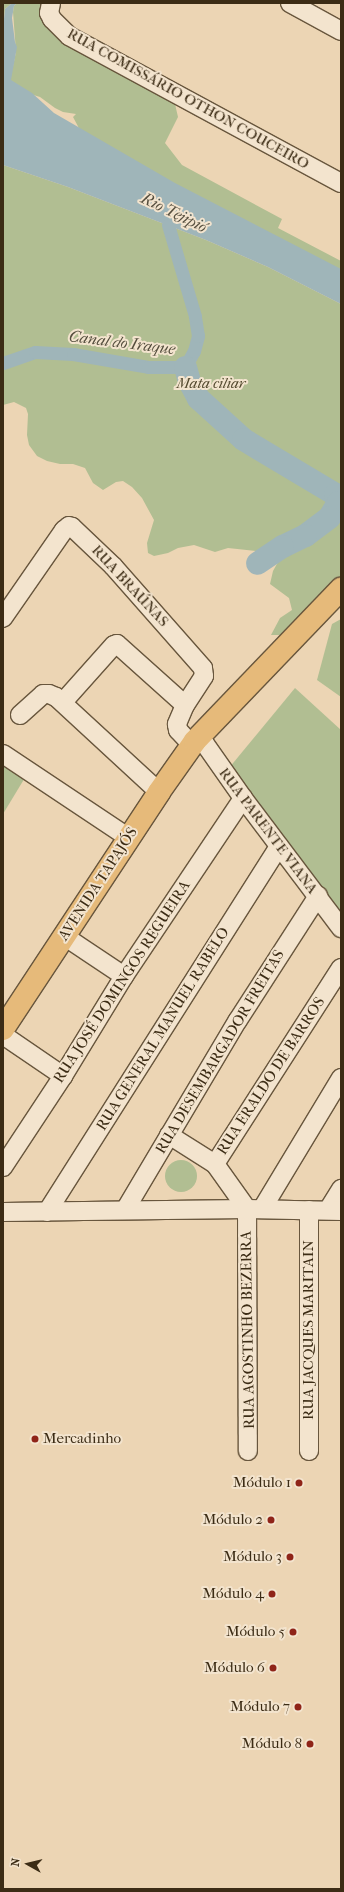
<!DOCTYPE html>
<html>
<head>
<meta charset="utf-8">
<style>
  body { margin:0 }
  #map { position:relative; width:344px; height:1892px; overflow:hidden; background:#ecd5b4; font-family:"IM FELL French Canon",serif }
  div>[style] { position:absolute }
  .green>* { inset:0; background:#b1be92 }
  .round { border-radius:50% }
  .water>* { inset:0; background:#9fb5b9 }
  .canal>* { height:13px; margin:-6.5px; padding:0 6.5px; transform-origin:6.5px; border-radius:6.5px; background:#9fb5b9 }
  .river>* { height:23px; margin:-11.5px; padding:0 11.5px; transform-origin:11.5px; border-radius:11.5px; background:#9fb5b9 }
  .roads { filter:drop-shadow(1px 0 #68563d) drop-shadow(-1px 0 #68563d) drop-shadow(0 1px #68563d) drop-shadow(0 -1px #68563d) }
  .minor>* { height:18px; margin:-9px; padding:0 9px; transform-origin:9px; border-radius:9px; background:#f3e4ce }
  .major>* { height:22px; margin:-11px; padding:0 11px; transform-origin:11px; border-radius:11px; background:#e6ba7a }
  .dots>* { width:11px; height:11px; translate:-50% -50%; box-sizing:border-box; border:2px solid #f3e4ce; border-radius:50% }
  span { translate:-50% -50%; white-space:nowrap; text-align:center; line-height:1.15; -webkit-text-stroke:4px #f3e4ce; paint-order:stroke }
  .street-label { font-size:15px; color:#3c2c15 }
  .park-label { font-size:15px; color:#53492e; font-style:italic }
  .poi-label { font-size:15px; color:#3c2c15 }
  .left { translate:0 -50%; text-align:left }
  .right { translate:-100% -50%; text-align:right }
  .water-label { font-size:16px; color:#554e3e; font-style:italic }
  .frame { position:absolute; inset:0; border:4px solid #3c2c15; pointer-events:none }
  .north { position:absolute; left:8px; top:1844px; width:40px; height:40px; -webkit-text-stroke:3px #f3e4ce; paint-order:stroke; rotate:278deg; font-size:11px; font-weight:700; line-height:16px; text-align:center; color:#3c2c15 }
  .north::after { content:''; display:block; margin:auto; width:14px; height:18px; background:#3c2c15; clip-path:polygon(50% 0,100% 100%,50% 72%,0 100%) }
</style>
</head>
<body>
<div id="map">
  <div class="green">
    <i style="clip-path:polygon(3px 3px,12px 3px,5px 9px,3px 28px)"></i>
    <i style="clip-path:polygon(17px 3px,47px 3px,47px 23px,54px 35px,61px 41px,175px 104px,178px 117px,165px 143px,182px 165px,282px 219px,278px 228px,341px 261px,341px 280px,81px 132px,73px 117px,76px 114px,63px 112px,55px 108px,40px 97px,27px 93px,10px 80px,16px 52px,13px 12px,14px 6px)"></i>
    <i style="clip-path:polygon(3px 165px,68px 187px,206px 240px,268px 267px,341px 304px,341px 594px,288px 635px,271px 635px,280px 618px,292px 610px,289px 598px,270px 584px,273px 571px,278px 562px,275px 551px,270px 546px,256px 551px,228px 548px,215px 552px,194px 545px,178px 548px,168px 553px,154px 556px,148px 553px,147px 543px,154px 520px,142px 498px,132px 487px,123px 481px,116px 482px,103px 490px,93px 483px,85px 468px,73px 464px,60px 464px,47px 461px,37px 456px,29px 445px,27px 435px,28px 414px,26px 408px,14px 402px,3px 405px)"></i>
    <i style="clip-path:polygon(341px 619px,341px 697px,317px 680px,332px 624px)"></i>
    <i style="clip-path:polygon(295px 688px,341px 730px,341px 917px,229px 768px)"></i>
    <i style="clip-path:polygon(3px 763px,26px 776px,3px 814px)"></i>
    <i class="round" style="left:165px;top:1160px;width:32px;height:32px"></i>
  </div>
  <div class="water">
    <i style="clip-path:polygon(12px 3px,17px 3px,14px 6px,12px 18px,15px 42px,17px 47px,11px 80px,32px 93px,54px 113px,175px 183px,341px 269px,341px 304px,268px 267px,206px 240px,68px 187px,3px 165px,3px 28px,5px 9px)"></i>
  </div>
  <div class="canal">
    <i style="left:3px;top:363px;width:34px;rotate:-19deg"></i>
    <i style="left:35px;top:352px;width:38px;rotate:3deg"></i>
    <i style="left:73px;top:354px;width:76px;rotate:9.8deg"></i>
    <i style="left:148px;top:367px;width:37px"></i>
    <i style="left:185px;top:367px;width:18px;rotate:-61deg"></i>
    <i style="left:194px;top:351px;width:16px;rotate:-75deg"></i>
    <i style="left:198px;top:336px;width:20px;rotate:-99deg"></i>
    <i style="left:195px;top:316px;width:95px;rotate:-106.5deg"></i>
  </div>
  <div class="river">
    <i style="left:185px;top:367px;width:15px;rotate:74deg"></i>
    <i style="left:189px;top:381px;width:19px;rotate:62deg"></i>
    <i style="left:198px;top:398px;width:61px;rotate:42.3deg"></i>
    <i style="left:243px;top:439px;width:107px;rotate:30.9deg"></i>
    <i style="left:335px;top:494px;width:9px;rotate:69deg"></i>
    <i style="left:338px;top:502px;width:17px;rotate:121deg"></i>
    <i style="left:329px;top:517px;width:30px;rotate:143deg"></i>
    <i style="left:305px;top:535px;width:25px;rotate:154deg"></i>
    <i style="left:282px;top:546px;width:30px;rotate:146deg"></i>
  </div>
  <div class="roads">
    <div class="minor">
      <i style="left:51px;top:3px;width:10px;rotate:101deg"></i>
      <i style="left:49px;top:13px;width:7px;rotate:63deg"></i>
      <i style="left:52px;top:19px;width:24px;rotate:45deg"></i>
      <i style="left:69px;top:36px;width:309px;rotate:28.4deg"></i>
      <i style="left:290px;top:3px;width:58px;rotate:28.8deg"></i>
      <i style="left:3px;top:618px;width:107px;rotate:-55.3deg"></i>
      <i style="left:64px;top:530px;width:6px;rotate:-39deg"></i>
      <i style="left:69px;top:526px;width:3px;rotate:18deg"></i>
      <i style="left:72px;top:527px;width:57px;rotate:43.6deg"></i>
      <i style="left:113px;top:566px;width:136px;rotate:48.6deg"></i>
      <i style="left:203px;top:668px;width:8px;rotate:83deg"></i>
      <i style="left:204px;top:676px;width:35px;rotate:123deg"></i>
      <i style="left:185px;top:705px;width:21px;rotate:113deg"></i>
      <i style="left:177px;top:724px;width:6px;rotate:81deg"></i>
      <i style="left:178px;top:730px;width:21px;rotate:47deg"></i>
      <i style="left:63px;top:702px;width:76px;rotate:-48.2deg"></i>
      <i style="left:114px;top:645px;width:3px;rotate:-18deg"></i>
      <i style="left:117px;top:644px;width:91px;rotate:41.9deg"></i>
      <i style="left:20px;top:715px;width:31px;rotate:-42deg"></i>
      <i style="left:43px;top:694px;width:6px"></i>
      <i style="left:49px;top:694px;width:8px;rotate:23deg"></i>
      <i style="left:56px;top:697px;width:140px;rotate:42.7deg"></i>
      <i style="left:198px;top:738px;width:9px;rotate:41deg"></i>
      <i style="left:205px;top:744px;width:66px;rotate:54.9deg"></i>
      <i style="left:243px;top:798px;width:163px;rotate:53deg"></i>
      <i style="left:3px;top:754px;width:151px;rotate:33.7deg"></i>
      <i style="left:64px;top:936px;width:72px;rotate:33.7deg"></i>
      <i style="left:3px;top:1035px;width:73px;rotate:34.3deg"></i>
      <i style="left:169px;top:1135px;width:54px;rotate:32.2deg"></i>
      <i style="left:215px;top:1164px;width:55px;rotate:54.6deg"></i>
      <i style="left:247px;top:1209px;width:242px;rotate:89.8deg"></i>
      <i style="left:215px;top:1164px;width:233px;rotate:-57.3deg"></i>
      <i style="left:3px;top:1167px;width:109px;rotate:-56.6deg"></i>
      <i style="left:63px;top:1076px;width:117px;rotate:-58.6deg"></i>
      <i style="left:124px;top:976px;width:214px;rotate:-56.2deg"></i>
      <i style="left:262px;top:1209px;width:153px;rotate:-58.9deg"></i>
      <i style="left:125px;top:1210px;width:221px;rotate:-59.3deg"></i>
      <i style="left:238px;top:1020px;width:148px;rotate:-57.2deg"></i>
      <i style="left:309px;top:1210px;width:241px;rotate:90deg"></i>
      <i style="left:328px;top:1210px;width:25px;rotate:-58deg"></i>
      <i style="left:3px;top:1212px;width:244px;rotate:-0.7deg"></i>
      <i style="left:247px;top:1209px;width:94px;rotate:1.2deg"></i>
      <i style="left:47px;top:1212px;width:433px;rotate:-57.6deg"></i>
    </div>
    <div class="major">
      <i style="left:3px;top:1029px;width:284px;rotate:-56.6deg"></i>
      <i style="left:159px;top:792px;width:62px;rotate:-54.8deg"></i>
      <i style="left:195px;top:741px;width:211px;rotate:-46.2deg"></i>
    </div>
  </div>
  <div class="dots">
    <i style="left:35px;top:1439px;background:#8f2418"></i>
    <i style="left:299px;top:1483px;background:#8f2418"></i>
    <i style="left:271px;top:1520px;background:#8f2418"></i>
    <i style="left:290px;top:1557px;background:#8f2418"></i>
    <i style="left:272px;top:1594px;background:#8f2418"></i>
    <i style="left:293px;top:1632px;background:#8f2418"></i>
    <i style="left:273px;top:1668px;background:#8f2418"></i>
    <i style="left:298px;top:1707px;background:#8f2418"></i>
    <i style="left:310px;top:1744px;background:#8f2418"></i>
  </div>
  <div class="street-label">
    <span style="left:188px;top:99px;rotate:29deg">RUA COMISSÁRIO OTHON COUCEIRO</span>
    <span style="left:130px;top:586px;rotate:47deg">RUA BRAÚNAS</span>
    <span style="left:268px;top:831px;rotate:53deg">RUA PARENTE VIANA</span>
    <span style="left:98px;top:884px;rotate:-57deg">AVENIDA TAPAJÓS</span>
    <span style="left:122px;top:982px;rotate:-57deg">RUA JOSÉ DOMINGOS REGUEIRA</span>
    <span style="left:163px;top:1029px;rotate:-58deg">RUA GENERAL MANUEL RABELO</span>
    <span style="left:220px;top:1052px;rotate:-59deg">RUA DESEMBARGADOR FREITAS</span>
    <span style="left:271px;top:1076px;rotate:-57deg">RUA ERALDO DE BARROS</span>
    <span style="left:248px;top:1330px;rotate:-91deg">RUA AGOSTINHO BEZERRA</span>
    <span style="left:309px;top:1330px;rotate:-90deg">RUA JACQUES MARITAIN</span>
  </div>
  <div class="park-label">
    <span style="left:211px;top:384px">Mata ciliar</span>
  </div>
  <div class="poi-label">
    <span class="left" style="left:43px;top:1439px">Mercadinho</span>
    <span class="right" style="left:291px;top:1483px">Módulo 1</span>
    <span class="right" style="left:263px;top:1520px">Módulo 2</span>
    <span class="right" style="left:282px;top:1557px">Módulo 3</span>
    <span class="right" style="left:264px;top:1594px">Módulo 4</span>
    <span class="right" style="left:285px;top:1632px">Módulo 5</span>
    <span class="right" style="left:265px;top:1668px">Módulo 6</span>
    <span class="right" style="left:290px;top:1707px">Módulo 7</span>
    <span class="right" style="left:302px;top:1744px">Módulo 8</span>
  </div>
  <div class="water-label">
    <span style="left:174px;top:213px;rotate:26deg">Rio Tejipió</span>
    <span style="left:122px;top:343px;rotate:7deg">Canal do Iraque</span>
  </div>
  <div class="frame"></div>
  <div class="north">N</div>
</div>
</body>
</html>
